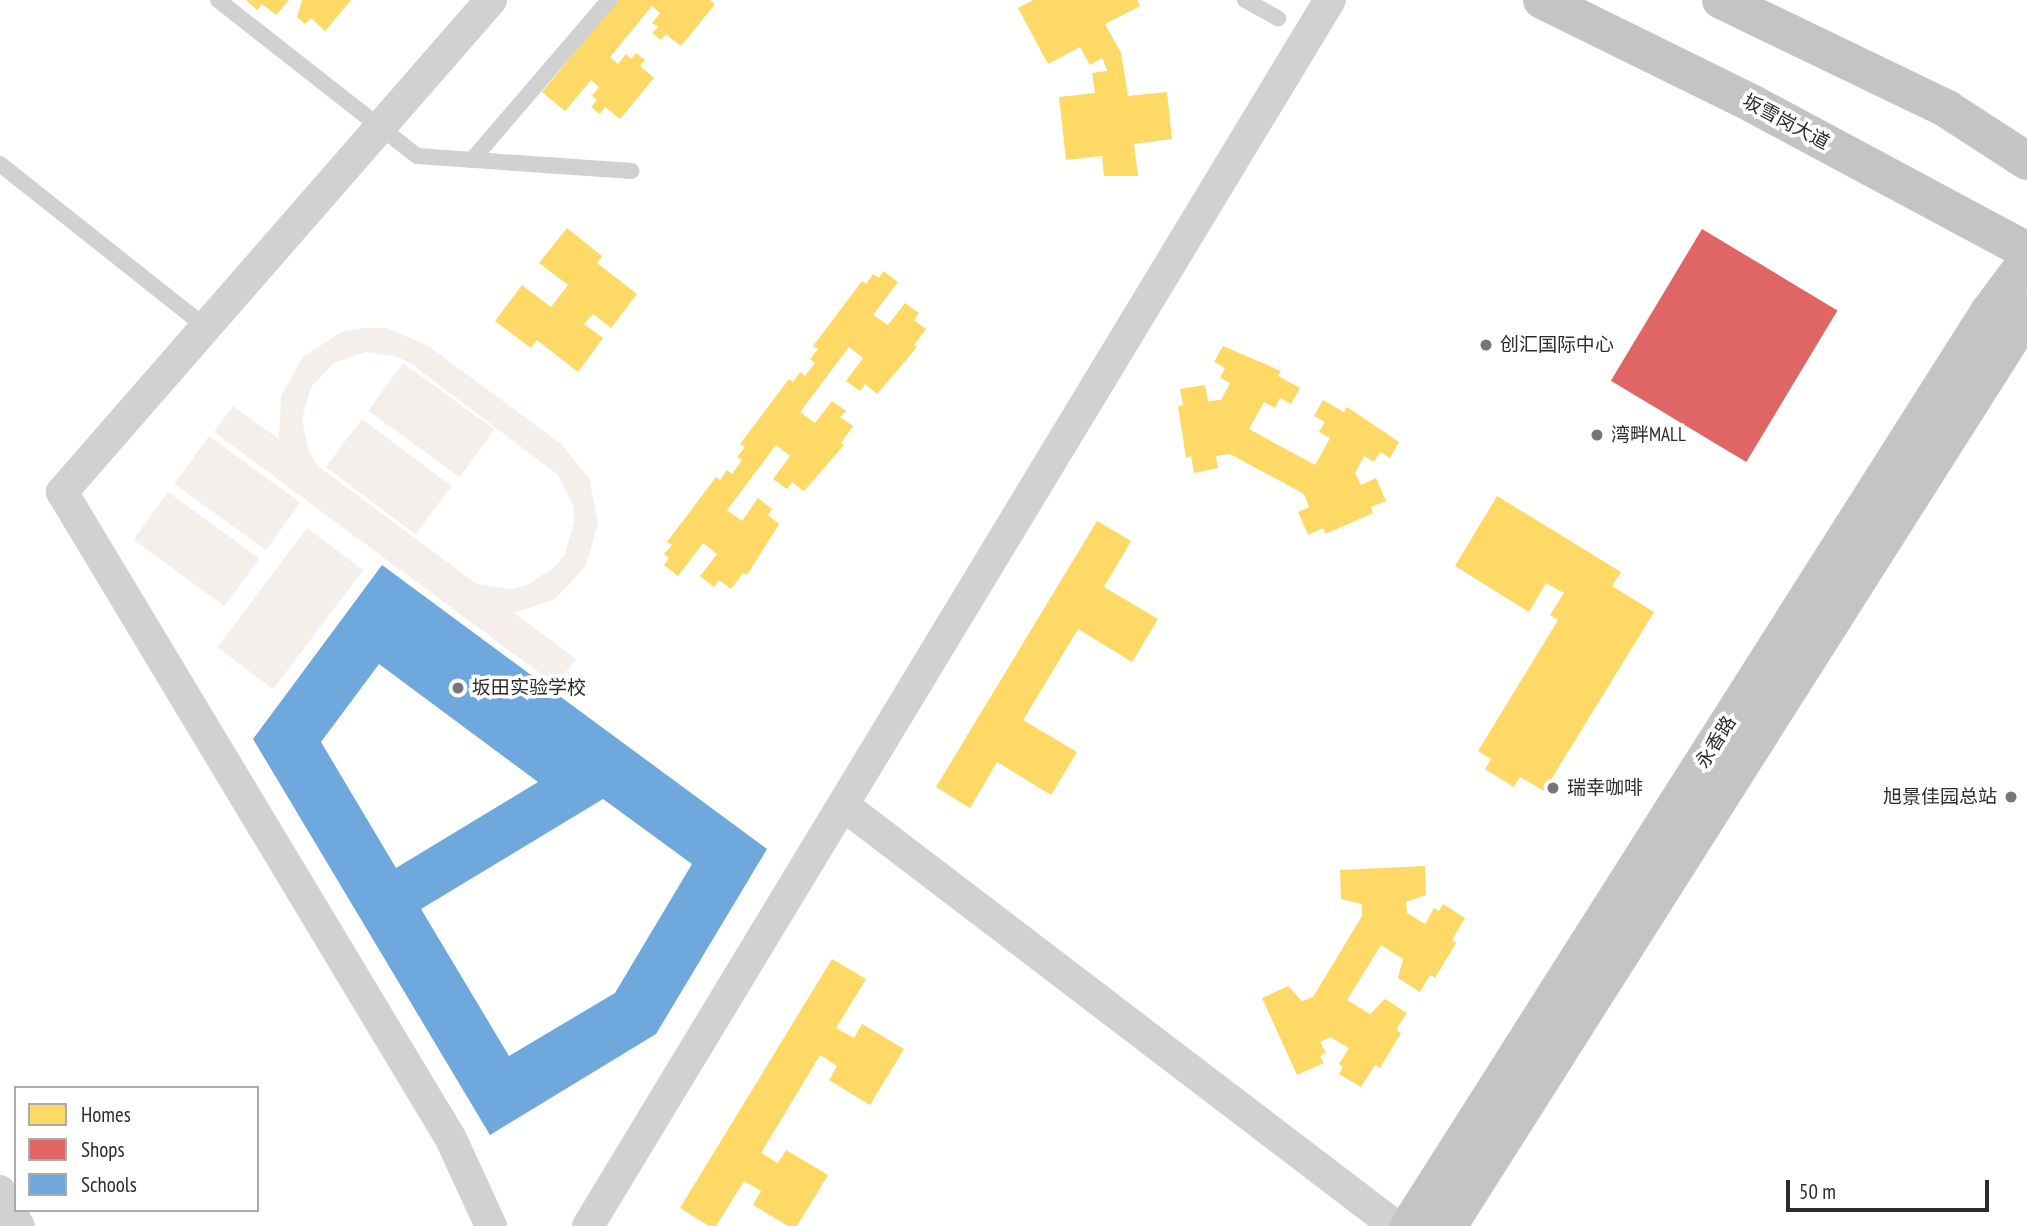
<!DOCTYPE html>
<html>
<head>
<meta charset="utf-8">
<style>
  body { margin:0 }
  #map { position:relative; width:2027px; height:1226px; overflow:hidden; background:#fff; font-family:"PT Sans Narrow","Noto Sans SC",sans-serif }
  div>[style] { position:absolute }
  .green>* { inset:0; background:#f4efea; transform-origin:0 0 }
  .homes>* { inset:0; background:#ffd966 }
  .shops>* { inset:0; background:#e06666; transform-origin:0 0 }
  .schools>* { inset:0; background:#6fa8dc }
  .lane>* { height:16px; margin:-8px; padding:0 8px; transform-origin:8px; border-radius:8px; background:#d1d1d1 }
  .street>* { height:32px; margin:-16px; padding:0 16px; transform-origin:16px; border-radius:16px; background:#d1d1d1 }
  .primary>* { height:38px; margin:-19px; padding:0 19px; transform-origin:19px; border-radius:19px; background:#c4c4c4 }
  .dots>* { width:19px; height:19px; translate:-50% -50%; box-sizing:border-box; border:4px solid #fff; border-radius:50% }
  span { translate:-50% -50%; white-space:nowrap; text-align:center; line-height:1.15; -webkit-text-stroke:7px #fff; paint-order:stroke }
  .street-label { font-size:19px; color:#2c2c2c }
  .poi-label { font-size:19px; color:#2c2c2c }
  .left { translate:0 -50%; text-align:left }
  .right { translate:-100% -50%; text-align:right }
  .legend { position:absolute; left:14px; top:1086px; width:245px; height:126px; box-sizing:border-box; background:#fff; border:2px solid #ababab; margin:0; padding:9px 12px; list-style:none; font-size:21px; color:#2c2c2c }
  .legend li { display:flex; align-items:center; gap:14px; height:35px }
  .legend b { width:35px; border:2px solid #ababab }
  .scale { position:absolute; left:1786px; top:1180px; width:203px; height:32px; box-sizing:border-box; border:4px solid #2c2c2c; border-top:0; padding-left:9px; font-size:21px; line-height:24px; white-space:nowrap; color:#2c2c2c; -webkit-text-stroke:5px #fff; paint-order:stroke }
</style>
</head>
<body>
<div id="map">
  <div class="green">
    <i style="clip-path:polygon(evenodd,364px 328px,386px 328px,427px 345px,561px 444px,589px 478px,598px 522px,586px 566px,555px 599px,514px 613px,576px 659px,556px 685px,214px 432px,233px 406px,279px 439px,281px 396px,303px 357px,341px 332px,364px 328px,366px 352px,398px 357px,413px 365px,558px 475px,573px 505px,574px 522px,565px 554px,555px 567px,527px 585px,510px 589px,477px 584px,318px 466px,309px 452px,302px 419px,311px 387px,334px 363px,366px 352px)"></i>
    <i style="left:403px;top:363px;width:113px;height:59px;rotate:36deg"></i>
    <i style="left:362px;top:419px;width:112px;height:60px;rotate:37deg"></i>
    <i style="left:209px;top:436px;width:113px;height:59px;rotate:36deg"></i>
    <i style="left:168px;top:492px;width:113px;height:59px;rotate:36deg"></i>
    <i style="left:307px;top:528px;width:70px;height:149px;rotate:37deg"></i>
  </div>
  <div class="homes">
    <i style="clip-path:polygon(246px 0,289px 0,276px 15px,262px 4px,257px 10px)"></i>
    <i style="clip-path:polygon(302px 0,351px 0,325px 31px,311px 18px,305px 24px,297px 17px)"></i>
    <i style="clip-path:polygon(618px 0,710px 0,715px 4px,681px 46px,666px 34px,661px 40px,652px 33px,658px 27px,652px 23px,660px 13px,652px 6px,610px 57px,618px 64px,626px 54px,631px 59px,636px 53px,645px 60px,640px 66px,654px 78px,620px 119px,605px 107px,600px 114px,591px 107px,597px 100px,592px 96px,599px 87px,591px 80px,565px 111px,542px 92px)"></i>
    <i style="clip-path:polygon(1033px 0,1137px 0,1140px 6px,1105px 24px,1121px 53px,1128px 96px,1167px 92px,1172px 139px,1134px 144px,1138px 176px,1104px 176px,1102px 156px,1066px 160px,1059px 97px,1095px 93px,1092px 73px,1107px 71px,1106px 67px,1102px 58px,1090px 65px,1080px 47px,1048px 64px,1018px 8px)"></i>
    <i style="clip-path:polygon(567px 228px,602px 256px,597px 263px,637px 294px,611px 328px,593px 314px,584px 324px,603px 338px,578px 372px,537px 340px,531px 348px,495px 321px,522px 285px,551px 307px,568px 285px,539px 263px)"></i>
    <i style="clip-path:polygon(883px 271px,898px 282px,873px 315px,888px 325px,905px 303px,919px 313px,914px 320px,926px 329px,914px 345px,917px 347px,877px 394px,865px 384px,860px 391px,846px 381px,863px 358px,849px 347px,800px 412px,815px 423px,832px 401px,846px 411px,840px 417px,853px 426px,841px 443px,844px 445px,804px 491px,792px 482px,787px 489px,773px 479px,790px 456px,776px 445px,727px 510px,742px 521px,758px 498px,772px 509px,768px 515px,779px 524px,747px 575px,743px 573px,731px 589px,719px 580px,714px 587px,700px 576px,717px 554px,703px 543px,678px 576px,664px 565px,669px 558px,664px 554px,672px 545px,667px 542px,716px 477px,720px 480px,727px 470px,732px 474px,742px 460px,737px 457px,745px 447px,740px 444px,789px 379px,793px 382px,800px 372px,805px 376px,815px 363px,810px 359px,818px 349px,813px 346px,862px 281px,866px 284px,873px 274px,879px 278px)"></i>
    <i style="clip-path:polygon(1223px 346px,1281px 371px,1278px 376px,1300px 388px,1291px 404px,1280px 398px,1275px 408px,1264px 402px,1249px 429px,1315px 465px,1330px 438px,1319px 432px,1325px 422px,1314px 416px,1323px 400px,1344px 412px,1347px 407px,1399px 442px,1390px 458px,1380px 452px,1374px 462px,1364px 456px,1355px 473px,1361px 485px,1376px 478px,1386px 501px,1371px 507px,1373px 513px,1325px 534px,1323px 528px,1308px 535px,1298px 512px,1309px 507px,1304px 494px,1230px 454px,1216px 456px,1218px 468px,1194px 473px,1191px 456px,1186px 458px,1178px 406px,1183px 405px,1180px 389px,1205px 385px,1208px 401px,1221px 400px,1230px 383px,1220px 378px,1225px 368px,1214px 362px)"></i>
    <i style="clip-path:polygon(1497px 496px,1621px 572px,1612px 586px,1654px 612px,1544px 791px,1520px 777px,1514px 787px,1485px 769px,1491px 759px,1478px 751px,1558px 620px,1550px 615px,1564px 593px,1546px 583px,1529px 612px,1455px 566px)"></i>
    <i style="clip-path:polygon(1097px 521px,1131px 541px,1104px 587px,1158px 619px,1132px 662px,1078px 629px,1023px 720px,1077px 752px,1051px 795px,997px 762px,970px 808px,936px 787px)"></i>
    <i style="clip-path:polygon(1425px 866px,1426px 895px,1406px 902px,1407px 913px,1425px 924px,1434px 908px,1439px 911px,1443px 904px,1465px 918px,1452px 940px,1456px 943px,1435px 978px,1430px 975px,1420px 992px,1398px 978px,1403px 959px,1381px 945px,1347px 1000px,1370px 1014px,1385px 999px,1407px 1013px,1396px 1030px,1401px 1033px,1380px 1068px,1375px 1065px,1361px 1087px,1339px 1074px,1343px 1067px,1339px 1064px,1349px 1048px,1330px 1037px,1320px 1042px,1326px 1053px,1320px 1056px,1324px 1063px,1297px 1075px,1262px 998px,1288px 986px,1302px 1001px,1313px 997px,1362px 916px,1362px 904px,1341px 899px,1340px 870px)"></i>
    <i style="clip-path:polygon(832px 959px,866px 979px,836px 1028px,854px 1038px,862px 1024px,904px 1049px,870px 1105px,829px 1080px,837px 1066px,820px 1055px,761px 1153px,778px 1163px,786px 1150px,828px 1175px,797px 1226px,788px 1226px,753px 1205px,761px 1191px,744px 1181px,716px 1226px,709px 1226px,680px 1208px)"></i>
  </div>
  <div class="shops">
    <i style="left:1702px;top:229px;width:158px;height:177px;rotate:31deg"></i>
  </div>
  <div class="schools">
    <i style="clip-path:polygon(evenodd,382px 565px,767px 849px,656px 1034px,490px 1135px,253px 739px,382px 565px,379px 664px,538px 782px,396px 868px,321px 742px,379px 664px,382px 565px,603px 799px,692px 864px,615px 993px,509px 1056px,421px 909px,603px 799px)"></i>
  </div>
  <div class="lane">
    <i style="left:218px;top:0;width:253px;rotate:38.1deg"></i>
    <i style="left:417px;top:156px;width:215px;rotate:4deg"></i>
    <i style="left:1245px;top:0;width:38px;rotate:29deg"></i>
    <i style="left:472px;top:160px;width:211px;rotate:-49.4deg"></i>
    <i style="left:0;top:164px;width:263px;rotate:38.4deg"></i>
  </div>
  <div class="street">
    <i style="left:491px;top:0;width:653px;rotate:131.09deg"></i>
    <i style="left:62px;top:492px;width:755px;rotate:58.98deg"></i>
    <i style="left:451px;top:1139px;width:96px;rotate:65.3deg"></i>
    <i style="left:843px;top:805px;width:694px;rotate:37.33deg"></i>
    <i style="left:0;top:1191px;width:40px;rotate:62deg"></i>
    <i style="left:588px;top:1226px;width:1433px;rotate:-58.82deg"></i>
  </div>
  <div class="primary">
    <i style="left:1542px;top:0;width:235px;rotate:26.2deg"></i>
    <i style="left:1753px;top:104px;width:311px;rotate:28.2deg"></i>
    <i style="left:1721px;top:0;width:251px;rotate:25.7deg"></i>
    <i style="left:1947px;top:109px;width:95px;rotate:33deg"></i>
    <i style="left:1409px;top:1226px;width:1082px;rotate:-57.6deg"></i>
    <i style="left:1989px;top:312px;width:64px;rotate:-53.3deg"></i>
    <i style="left:1448px;top:1226px;width:1081px;rotate:-57.62deg"></i>
  </div>
  <div class="dots">
    <i style="left:1486px;top:345px;background:#767676"></i>
    <i style="left:1597px;top:435px;background:#767676"></i>
    <i style="left:458px;top:688px;background:#767676"></i>
    <i style="left:1553px;top:788px;background:#767676"></i>
    <i style="left:2011px;top:797px;background:#767676"></i>
  </div>
  <div class="street-label">
    <span style="left:1786px;top:122px;rotate:28deg">坂雪岗大道</span>
    <span style="left:1716px;top:742px;rotate:-58deg">永香路</span>
  </div>
  <div class="poi-label">
    <span class="left" style="left:1500px;top:345px">创汇国际中心</span>
    <span class="left" style="left:1611px;top:435px">湾畔MALL</span>
    <span class="left" style="left:472px;top:688px">坂田实验学校</span>
    <span class="left" style="left:1567px;top:788px">瑞幸咖啡</span>
    <span class="right" style="left:1997px;top:797px">旭景佳园总站</span>
  </div>
  <ul class="legend">
  <li><b style="height:19px;background:#ffd966"></b>Homes</li>
  <li><b style="height:19px;background:#e06666"></b>Shops</li>
  <li><b style="height:19px;background:#6fa8dc"></b>Schools</li>
  </ul>
  <div class="scale">50 m</div>
</div>
</body>
</html>
